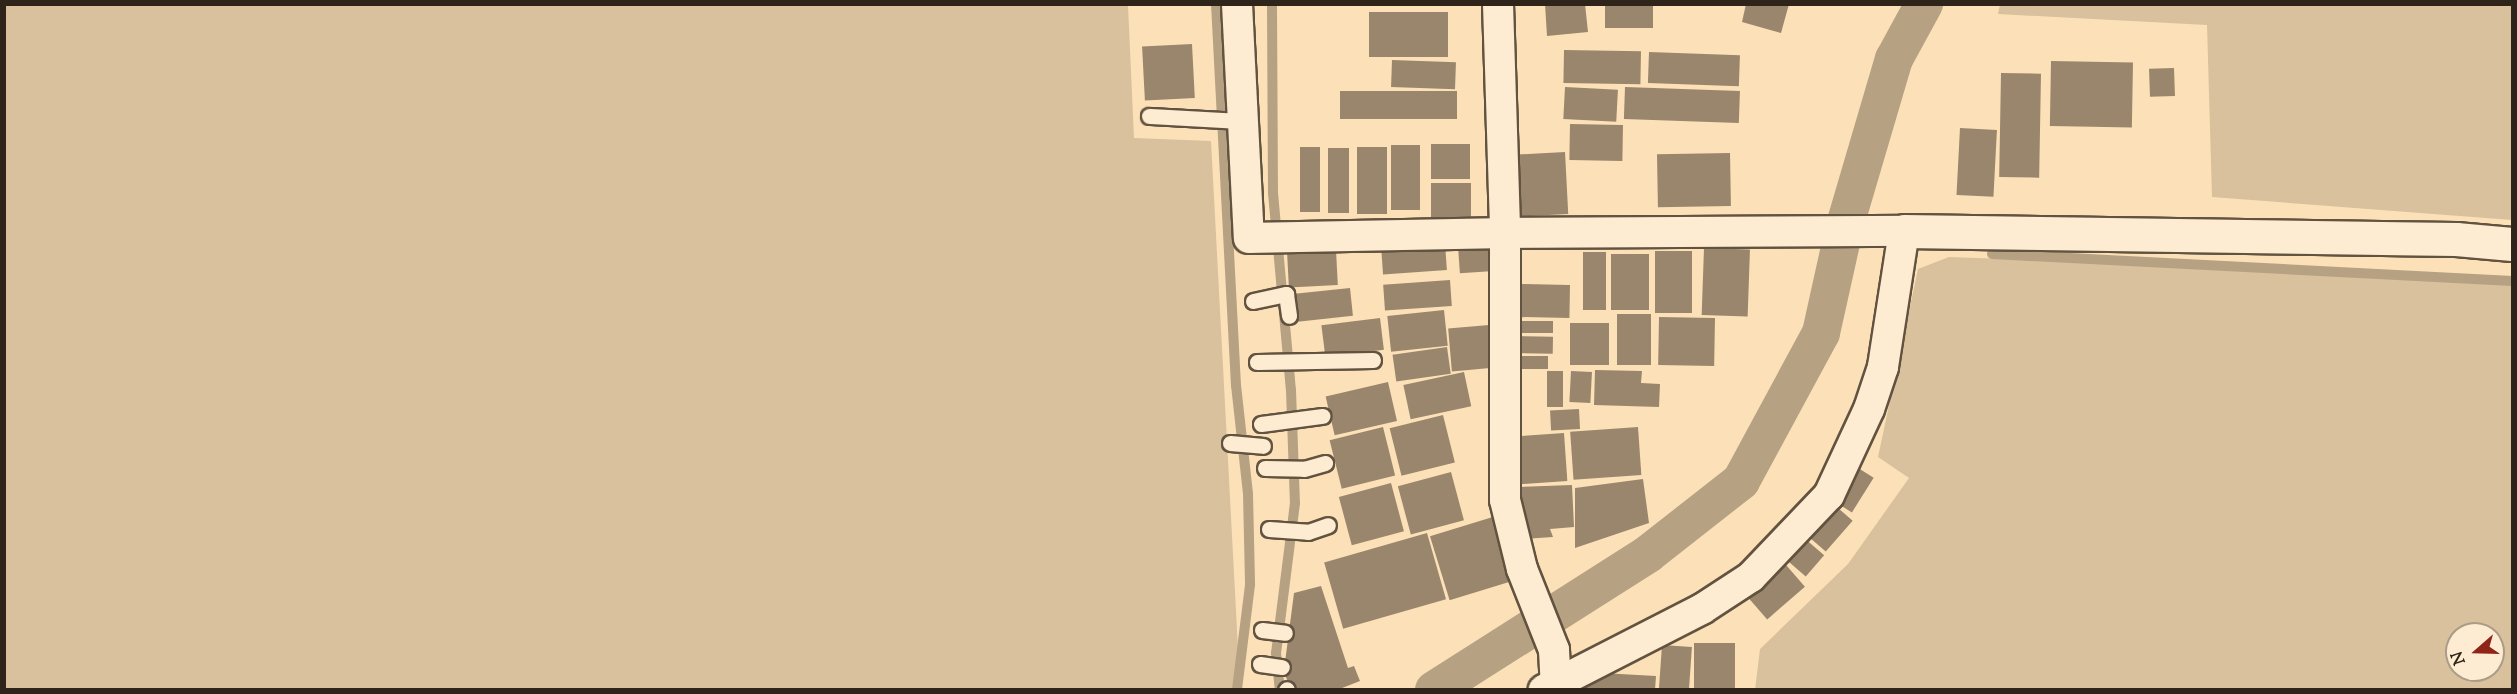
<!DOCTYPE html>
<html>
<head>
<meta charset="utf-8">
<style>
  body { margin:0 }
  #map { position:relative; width:2517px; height:694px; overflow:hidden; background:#fce1b8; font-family:"Sorts Mill Goudy",serif }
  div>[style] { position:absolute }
  .green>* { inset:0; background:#d9c19d }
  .stream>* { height:10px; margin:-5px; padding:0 5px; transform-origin:5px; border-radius:5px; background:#b6a182 }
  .canal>* { height:38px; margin:-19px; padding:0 19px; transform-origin:19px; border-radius:19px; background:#b6a182 }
  .building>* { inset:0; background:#9a866c; transform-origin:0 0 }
  .roads { filter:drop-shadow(2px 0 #625341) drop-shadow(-2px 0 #625341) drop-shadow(0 2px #625341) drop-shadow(0 -2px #625341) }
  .service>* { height:15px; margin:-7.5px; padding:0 7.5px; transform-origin:7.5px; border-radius:7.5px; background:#fdecd1 }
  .minor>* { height:30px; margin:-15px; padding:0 15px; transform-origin:15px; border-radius:15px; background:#fdecd1 }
  .tertiary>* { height:33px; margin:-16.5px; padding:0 16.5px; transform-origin:16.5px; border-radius:16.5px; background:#fdecd1 }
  span { translate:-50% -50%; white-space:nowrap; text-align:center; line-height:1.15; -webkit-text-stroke:4.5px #fdecd1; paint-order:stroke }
  .frame { position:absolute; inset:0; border:6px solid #2f2419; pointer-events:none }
  .north { position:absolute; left:2445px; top:622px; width:60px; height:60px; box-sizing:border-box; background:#fdecd1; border:2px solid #ab9c87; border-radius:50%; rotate:250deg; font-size:16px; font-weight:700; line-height:24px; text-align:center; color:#2f2419 }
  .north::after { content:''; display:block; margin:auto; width:21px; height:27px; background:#8f2418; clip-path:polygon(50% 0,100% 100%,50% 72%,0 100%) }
</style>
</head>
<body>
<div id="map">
  <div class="green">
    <i style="clip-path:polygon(2000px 4px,2512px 5px,2512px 220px,2212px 197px,2207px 25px,1998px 14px)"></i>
    <i style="clip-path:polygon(4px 5px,1128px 5px,1134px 138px,1211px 141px,1239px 667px,1232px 689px,5px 689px)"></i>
    <i style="clip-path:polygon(evenodd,1949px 257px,2512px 277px,2512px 689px,1755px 690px,1760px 649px,1848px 564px,1909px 478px,1878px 457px,1918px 269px,1949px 257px,2457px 634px,2493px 634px,2493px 670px,2457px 670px,2457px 634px)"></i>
  </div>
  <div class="stream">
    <i style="left:1216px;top:4px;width:382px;rotate:87deg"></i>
    <i style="left:1236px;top:385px;width:110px;rotate:83.7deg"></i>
    <i style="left:1248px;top:494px;width:91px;rotate:88.7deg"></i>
    <i style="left:1250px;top:585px;width:106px;rotate:97.1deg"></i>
    <i style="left:1272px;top:4px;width:189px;rotate:89.7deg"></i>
    <i style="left:1273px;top:193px;width:198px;rotate:84.8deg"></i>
    <i style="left:1291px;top:390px;width:113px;rotate:88deg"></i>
    <i style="left:1295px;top:503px;width:151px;rotate:97.2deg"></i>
    <i style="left:1276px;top:653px;width:37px;rotate:84deg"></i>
    <i style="left:1992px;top:254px;width:521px;rotate:2.97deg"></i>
  </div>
  <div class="canal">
    <i style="left:1434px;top:690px;width:254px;rotate:-32.4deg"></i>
    <i style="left:1648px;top:554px;width:118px;rotate:-38.1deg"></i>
    <i style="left:1741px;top:481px;width:168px;rotate:-61.6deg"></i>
    <i style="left:1821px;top:333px;width:111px;rotate:-77.5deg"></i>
    <i style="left:1845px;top:225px;width:173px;rotate:-73.6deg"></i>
    <i style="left:1894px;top:59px;width:63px;rotate:-61.4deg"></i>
  </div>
  <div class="building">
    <i style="clip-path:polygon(1545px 4px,1585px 4px,1588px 32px,1547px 36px)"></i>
    <i style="left:1605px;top:4px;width:48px;height:24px"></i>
    <i style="clip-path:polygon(1746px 4px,1789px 4px,1781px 33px,1742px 22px)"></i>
    <i style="left:1369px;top:12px;width:79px;height:45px"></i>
    <i style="left:1192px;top:44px;width:54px;height:50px;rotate:87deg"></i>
    <i style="left:1564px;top:50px;width:77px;height:33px;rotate:1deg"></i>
    <i style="left:1649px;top:52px;width:91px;height:31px;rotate:2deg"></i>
    <i style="left:1392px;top:60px;width:64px;height:27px;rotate:2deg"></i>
    <i style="left:2051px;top:61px;width:82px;height:65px;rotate:1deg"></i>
    <i style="left:2174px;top:68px;width:28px;height:25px;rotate:88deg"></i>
    <i style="left:2001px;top:73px;width:40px;height:104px;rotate:1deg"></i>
    <i style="left:1565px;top:87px;width:53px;height:32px;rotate:3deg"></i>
    <i style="left:1625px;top:87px;width:115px;height:32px;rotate:2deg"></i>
    <i style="left:1340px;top:91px;width:117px;height:28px"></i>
    <i style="left:1570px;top:124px;width:53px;height:36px;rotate:1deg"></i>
    <i style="left:1960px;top:128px;width:37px;height:67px;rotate:3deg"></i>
    <i style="left:1470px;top:144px;width:35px;height:39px;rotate:90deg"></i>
    <i style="left:1391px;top:145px;width:29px;height:65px"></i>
    <i style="left:1300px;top:147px;width:20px;height:65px"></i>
    <i style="left:1357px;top:147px;width:30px;height:67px"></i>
    <i style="left:1328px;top:148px;width:21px;height:65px"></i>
    <i style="left:1565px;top:152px;width:62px;height:52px;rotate:87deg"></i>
    <i style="left:1730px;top:153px;width:53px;height:73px;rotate:89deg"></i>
    <i style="left:1431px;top:183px;width:40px;height:35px"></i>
    <i style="left:1445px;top:243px;width:27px;height:64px;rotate:86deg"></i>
    <i style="left:1492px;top:245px;width:26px;height:34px;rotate:86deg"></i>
    <i style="left:1704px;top:248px;width:46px;height:67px;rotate:2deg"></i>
    <i style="left:1336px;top:250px;width:35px;height:49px;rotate:87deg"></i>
    <i style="left:1655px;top:251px;width:37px;height:62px"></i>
    <i style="left:1606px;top:252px;width:58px;height:23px;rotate:90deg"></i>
    <i style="left:1611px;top:254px;width:38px;height:56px"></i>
    <i style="left:1450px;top:280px;width:26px;height:67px;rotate:86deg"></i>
    <i style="left:1519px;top:284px;width:51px;height:33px;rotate:1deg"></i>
    <i style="left:1350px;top:288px;width:28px;height:58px;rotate:84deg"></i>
    <i style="left:1444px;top:310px;width:36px;height:57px;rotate:84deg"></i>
    <i style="left:1617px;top:314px;width:34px;height:51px"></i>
    <i style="left:1659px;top:317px;width:56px;height:48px;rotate:1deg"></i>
    <i style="left:1380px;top:318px;width:32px;height:59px;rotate:83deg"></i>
    <i style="left:1513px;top:321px;width:40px;height:12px"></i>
    <i style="left:1570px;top:323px;width:39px;height:42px"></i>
    <i style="left:1489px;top:325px;width:43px;height:41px;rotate:85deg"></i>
    <i style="left:1513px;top:336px;width:40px;height:17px;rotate:1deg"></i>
    <i style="left:1447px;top:347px;width:27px;height:55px;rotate:82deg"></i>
    <i style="left:1513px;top:356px;width:35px;height:13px"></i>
    <i style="clip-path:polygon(1595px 370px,1642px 371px,1641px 383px,1660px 384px,1659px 407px,1594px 405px)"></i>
    <i style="left:1547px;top:371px;width:16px;height:36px"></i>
    <i style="left:1571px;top:371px;width:21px;height:31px;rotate:3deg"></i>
    <i style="left:1464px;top:372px;width:35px;height:62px;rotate:78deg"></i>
    <i style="left:1388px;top:382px;width:40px;height:64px;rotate:77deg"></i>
    <i style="left:1579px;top:409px;width:20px;height:29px;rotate:87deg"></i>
    <i style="left:1443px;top:415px;width:49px;height:55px;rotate:76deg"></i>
    <i style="left:1383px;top:427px;width:50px;height:55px;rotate:76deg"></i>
    <i style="left:1638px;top:427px;width:48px;height:68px;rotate:86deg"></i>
    <i style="left:1564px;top:433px;width:48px;height:47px;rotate:86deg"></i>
    <i style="left:1855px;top:466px;width:22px;height:41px;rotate:32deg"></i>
    <i style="left:1451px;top:472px;width:50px;height:55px;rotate:75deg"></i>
    <i style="clip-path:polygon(1643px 479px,1649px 523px,1575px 548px,1575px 488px)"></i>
    <i style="left:1391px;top:483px;width:50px;height:54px;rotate:75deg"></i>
    <i style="clip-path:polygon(1572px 485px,1574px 527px,1550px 529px,1553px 537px,1524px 539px,1518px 487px)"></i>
    <i style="left:1830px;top:501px;width:30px;height:41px;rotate:41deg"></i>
    <i style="left:1496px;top:516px;width:67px;height:69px;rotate:73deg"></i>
    <i style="left:1427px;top:533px;width:69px;height:107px;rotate:74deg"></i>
    <i style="left:1803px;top:537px;width:28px;height:28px;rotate:41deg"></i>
    <i style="left:1780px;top:558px;width:38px;height:50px;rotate:49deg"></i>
    <i style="clip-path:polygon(1321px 586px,1348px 668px,1354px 666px,1360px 681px,1337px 690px,1290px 690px,1284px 670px,1294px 593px)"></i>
    <i style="left:1694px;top:643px;width:41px;height:47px"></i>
    <i style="left:1662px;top:645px;width:30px;height:45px;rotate:4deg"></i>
    <i style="clip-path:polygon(1584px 672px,1656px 676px,1655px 690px,1584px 690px)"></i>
  </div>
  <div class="roads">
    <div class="service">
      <i style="left:1149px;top:116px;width:93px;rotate:3.1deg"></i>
      <i style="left:1253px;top:301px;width:34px;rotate:-12deg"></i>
      <i style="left:1286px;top:294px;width:22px;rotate:82deg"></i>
      <i style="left:1257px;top:362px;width:116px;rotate:-1deg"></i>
      <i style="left:1261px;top:424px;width:62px;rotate:-7.5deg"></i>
      <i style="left:1230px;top:443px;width:33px;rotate:5deg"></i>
      <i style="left:1265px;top:468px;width:39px;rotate:1deg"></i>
      <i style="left:1304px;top:469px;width:22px;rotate:-16deg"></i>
      <i style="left:1269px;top:529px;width:39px;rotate:4deg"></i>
      <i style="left:1308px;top:532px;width:21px;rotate:-19deg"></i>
      <i style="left:1262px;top:630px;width:23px;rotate:7deg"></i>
      <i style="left:1260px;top:664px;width:22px;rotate:8deg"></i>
      <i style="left:1286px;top:690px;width:1px;rotate:-45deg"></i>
    </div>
    <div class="minor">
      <i style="left:1237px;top:4px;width:234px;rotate:87.1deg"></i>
      <i style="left:1249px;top:238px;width:256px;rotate:-1.1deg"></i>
      <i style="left:1505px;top:233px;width:267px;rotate:90deg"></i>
      <i style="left:1505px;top:500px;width:71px;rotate:76.2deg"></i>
      <i style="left:1522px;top:569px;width:87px;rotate:68.4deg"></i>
      <i style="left:1554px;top:650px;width:40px;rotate:87.1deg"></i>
      <i style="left:1498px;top:4px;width:229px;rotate:88.2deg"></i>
      <i style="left:1505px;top:233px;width:399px;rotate:-0.3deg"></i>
      <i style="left:1904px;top:231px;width:138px;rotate:98.8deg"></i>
      <i style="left:1883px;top:367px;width:44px;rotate:108.4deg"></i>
      <i style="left:1869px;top:409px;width:95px;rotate:114.9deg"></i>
      <i style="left:1829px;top:495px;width:113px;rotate:133.6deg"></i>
      <i style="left:1751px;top:577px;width:59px;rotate:146.9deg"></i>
      <i style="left:1702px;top:609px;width:178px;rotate:152.9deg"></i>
    </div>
    <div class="tertiary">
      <i style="left:1904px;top:231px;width:552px;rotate:0.83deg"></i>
      <i style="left:2456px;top:239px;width:56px;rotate:5.1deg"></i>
    </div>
  </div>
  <div class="frame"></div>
  <div class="north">N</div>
</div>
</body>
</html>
